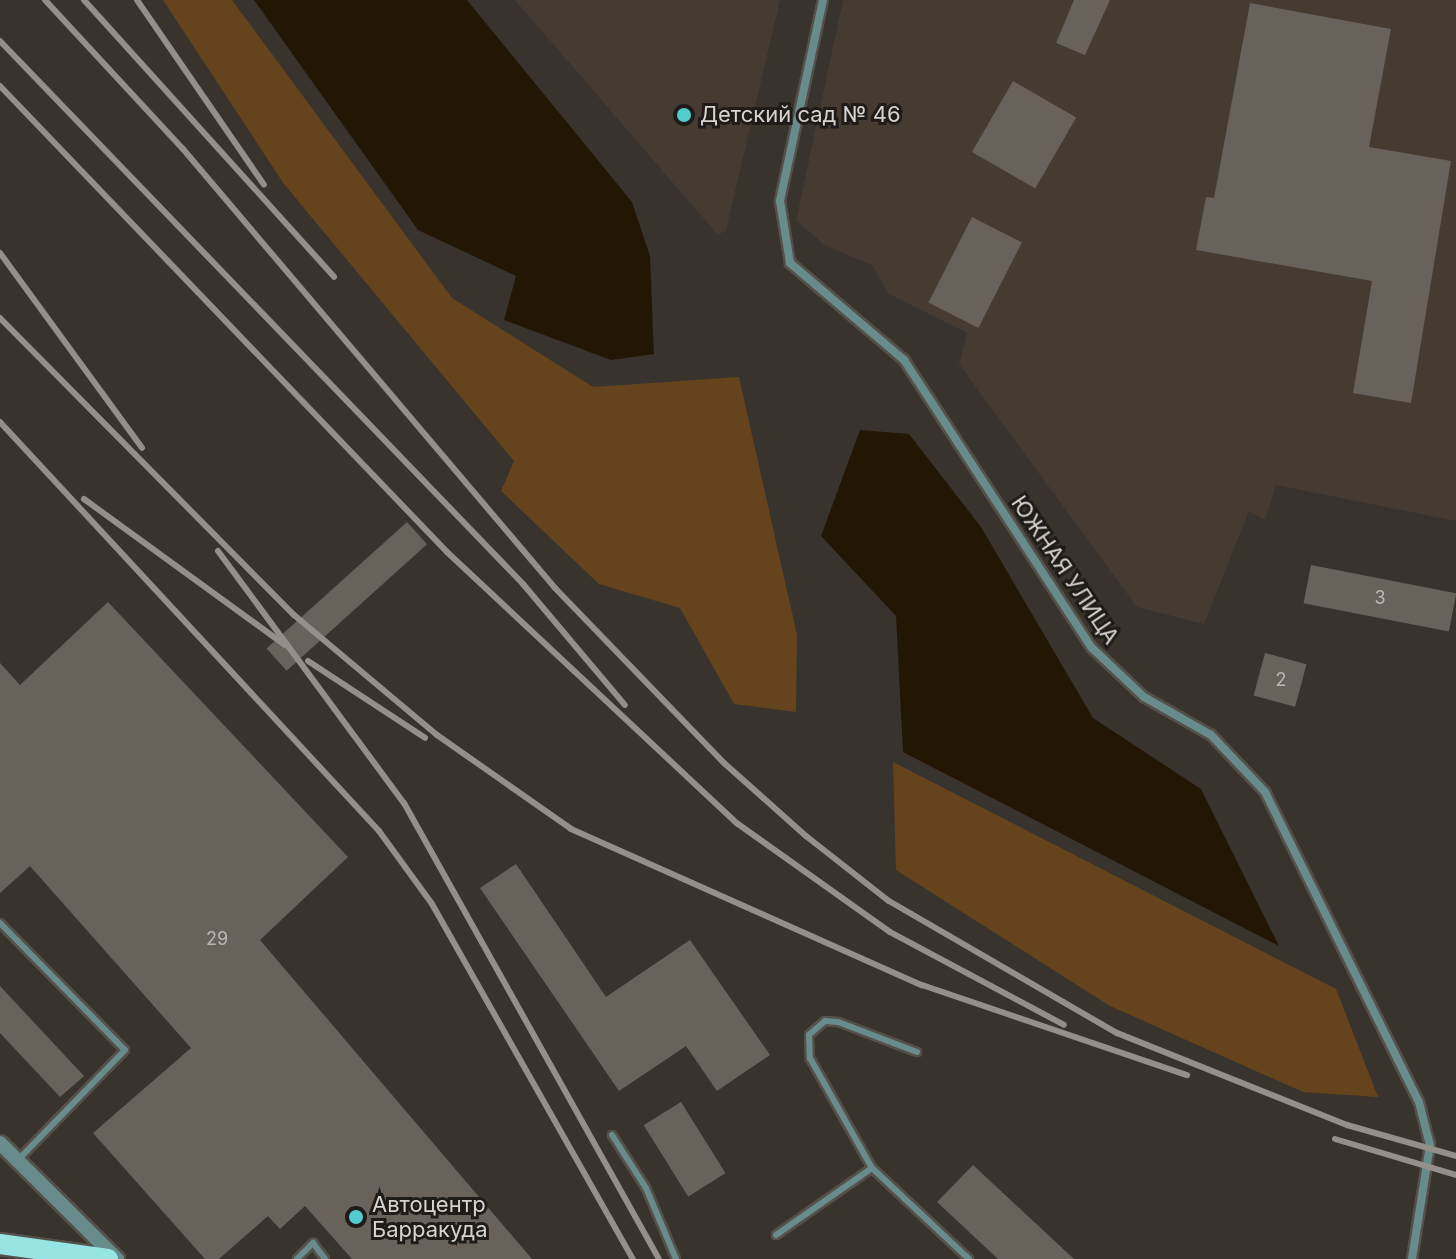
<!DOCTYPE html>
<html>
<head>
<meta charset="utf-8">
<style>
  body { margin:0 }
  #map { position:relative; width:1456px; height:1259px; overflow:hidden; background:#39332d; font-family:Inter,sans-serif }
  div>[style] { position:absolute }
  .built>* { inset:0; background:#453b31 }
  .green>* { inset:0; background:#64431d }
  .water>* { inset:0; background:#241605 }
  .building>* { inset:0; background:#68625b; transform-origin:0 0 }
  .roads { filter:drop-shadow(2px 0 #55504a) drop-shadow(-2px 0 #55504a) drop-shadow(0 2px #55504a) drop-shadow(0 -2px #55504a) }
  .service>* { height:6px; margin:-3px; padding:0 3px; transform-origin:3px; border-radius:3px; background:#688c8c }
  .minor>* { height:8px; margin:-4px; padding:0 4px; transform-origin:4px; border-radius:4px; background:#688c8c }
  .tertiary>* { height:14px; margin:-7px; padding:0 7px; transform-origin:7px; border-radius:7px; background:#688c8c }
  .primary>* { height:20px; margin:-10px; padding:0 10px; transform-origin:10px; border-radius:10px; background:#96e5e4 }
  .rail>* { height:6px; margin:-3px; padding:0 3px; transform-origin:3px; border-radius:3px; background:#938f8a }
  .dots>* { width:22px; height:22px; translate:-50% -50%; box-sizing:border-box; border:4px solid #1e1b19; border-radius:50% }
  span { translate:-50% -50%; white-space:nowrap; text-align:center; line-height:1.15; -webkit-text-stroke:6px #1e1b19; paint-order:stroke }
  .number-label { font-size:18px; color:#bab7b2 }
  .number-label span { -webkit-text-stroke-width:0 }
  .poi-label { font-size:22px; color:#d6d3cf }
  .left { translate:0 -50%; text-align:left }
  .street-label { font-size:22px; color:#d6d3cf }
</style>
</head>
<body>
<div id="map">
  <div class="built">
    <i style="clip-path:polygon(515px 0,780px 0,726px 230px,718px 235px)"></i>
    <i style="clip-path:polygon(843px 0,1456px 0,1456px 521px,1276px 485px,1265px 520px,1249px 511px,1204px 624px,1137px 607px,959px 364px,967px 333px,889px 294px,872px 265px,825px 245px,796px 221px)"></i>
  </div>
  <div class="green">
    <i style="clip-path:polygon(163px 0,232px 0,452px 298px,593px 387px,739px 377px,797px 635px,796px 712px,734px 704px,680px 608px,599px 584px,501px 491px,514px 461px,284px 184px)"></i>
    <i style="clip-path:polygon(893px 762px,1336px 989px,1378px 1097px,1303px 1092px,1110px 1006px,896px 870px)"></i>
  </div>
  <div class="water">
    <i style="clip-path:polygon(254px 0,467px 0,632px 202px,650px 256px,654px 354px,611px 360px,504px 320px,516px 276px,418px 230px)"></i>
    <i style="clip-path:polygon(860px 430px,909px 434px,981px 527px,1093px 718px,1201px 789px,1279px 946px,903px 752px,896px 616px,821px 536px)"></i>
  </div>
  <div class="building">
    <i style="clip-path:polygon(1074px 0,1110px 0,1085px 55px,1056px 43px)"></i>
    <i style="clip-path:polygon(1250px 3px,1391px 29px,1369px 147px,1451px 161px,1411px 403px,1353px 393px,1372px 281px,1196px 250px,1206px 197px,1214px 198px)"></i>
    <i style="left:1013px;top:81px;width:73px;height:82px;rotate:30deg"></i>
    <i style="left:972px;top:217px;width:56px;height:96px;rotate:27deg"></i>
    <i style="left:407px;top:522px;width:30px;height:189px;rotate:48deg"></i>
    <i style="left:1311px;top:565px;width:148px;height:39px;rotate:11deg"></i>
    <i style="clip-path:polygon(108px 602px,348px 857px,260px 940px,532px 1259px,352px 1259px,305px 1206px,280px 1229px,268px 1216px,219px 1259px,205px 1259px,93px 1133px,191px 1048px,30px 866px,0 893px,0 663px,20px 685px)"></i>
    <i style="left:1265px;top:653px;width:43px;height:44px;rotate:15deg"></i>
    <i style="clip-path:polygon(516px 864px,606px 997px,690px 940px,770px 1055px,717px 1091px,686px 1046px,619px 1091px,480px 888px)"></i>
    <i style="clip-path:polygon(0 986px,84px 1076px,60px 1097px,0 1033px)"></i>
    <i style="left:681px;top:1102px;width:84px;height:44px;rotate:58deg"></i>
    <i style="clip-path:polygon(973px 1165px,1074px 1259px,998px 1259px,937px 1202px)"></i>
  </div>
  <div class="roads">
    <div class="service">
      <i style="left:0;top:923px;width:178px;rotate:45.5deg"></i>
      <i style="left:125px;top:1050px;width:153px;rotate:134.2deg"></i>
      <i style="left:917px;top:1052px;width:85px;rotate:-159.2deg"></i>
      <i style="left:838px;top:1022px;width:13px;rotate:-176deg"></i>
      <i style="left:825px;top:1021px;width:21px;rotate:139deg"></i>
      <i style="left:809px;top:1035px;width:23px;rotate:88deg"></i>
      <i style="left:810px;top:1058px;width:126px;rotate:60.6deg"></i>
      <i style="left:872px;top:1168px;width:133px;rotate:43.2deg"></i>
      <i style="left:612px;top:1135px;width:63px;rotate:57.3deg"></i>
      <i style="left:646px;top:1188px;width:77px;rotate:67.1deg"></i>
      <i style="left:776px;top:1235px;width:117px;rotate:-34.9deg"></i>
      <i style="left:297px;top:1259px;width:23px;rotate:-45deg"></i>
      <i style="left:313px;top:1243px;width:20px;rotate:53deg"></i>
    </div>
    <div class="minor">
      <i style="left:823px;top:0;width:206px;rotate:102.1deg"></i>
      <i style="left:780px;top:201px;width:63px;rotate:80.8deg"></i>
      <i style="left:790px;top:263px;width:150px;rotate:40.4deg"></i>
      <i style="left:904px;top:360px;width:343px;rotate:56.9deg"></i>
      <i style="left:1091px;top:647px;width:73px;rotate:43.3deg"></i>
      <i style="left:1144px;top:697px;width:77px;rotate:29.6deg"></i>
      <i style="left:1211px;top:735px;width:79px;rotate:46.5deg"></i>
      <i style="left:1265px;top:792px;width:346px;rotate:63.6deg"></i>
      <i style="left:1419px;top:1102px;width:44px;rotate:75.7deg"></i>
      <i style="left:1430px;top:1145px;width:115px;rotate:99deg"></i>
    </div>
    <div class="tertiary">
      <i style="left:0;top:1143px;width:165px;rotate:44.8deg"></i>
    </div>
    <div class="primary">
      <i style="left:0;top:1244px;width:109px;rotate:7.9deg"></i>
    </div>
  </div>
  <div class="rail">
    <i style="left:45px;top:0;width:203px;rotate:47.2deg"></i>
    <i style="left:183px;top:149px;width:575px;rotate:49.72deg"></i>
    <i style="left:555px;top:588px;width:243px;rotate:46deg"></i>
    <i style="left:724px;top:763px;width:110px;rotate:41.7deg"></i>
    <i style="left:806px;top:836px;width:105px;rotate:38.1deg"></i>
    <i style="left:889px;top:901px;width:263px;rotate:30.1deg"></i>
    <i style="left:1117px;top:1033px;width:248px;rotate:21.8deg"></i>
    <i style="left:1347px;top:1125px;width:113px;rotate:15.9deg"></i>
    <i style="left:84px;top:0;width:373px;rotate:47.9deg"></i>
    <i style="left:137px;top:0;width:224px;rotate:55.5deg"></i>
    <i style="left:0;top:41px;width:754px;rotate:46.07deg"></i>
    <i style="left:523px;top:584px;width:158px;rotate:49.9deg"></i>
    <i style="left:0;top:86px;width:646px;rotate:46.19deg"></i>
    <i style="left:447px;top:552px;width:398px;rotate:43.1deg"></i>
    <i style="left:738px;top:824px;width:186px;rotate:35.4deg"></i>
    <i style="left:890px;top:932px;width:197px;rotate:28.1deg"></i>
    <i style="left:0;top:253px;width:241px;rotate:53.9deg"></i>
    <i style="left:0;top:318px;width:418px;rotate:45.3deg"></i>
    <i style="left:294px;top:615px;width:187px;rotate:40deg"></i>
    <i style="left:437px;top:735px;width:164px;rotate:35deg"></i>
    <i style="left:571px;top:829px;width:384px;rotate:24deg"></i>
    <i style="left:922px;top:985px;width:280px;rotate:18.8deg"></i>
    <i style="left:0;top:422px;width:558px;rotate:47.18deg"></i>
    <i style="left:379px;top:831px;width:90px;rotate:54deg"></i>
    <i style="left:432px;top:904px;width:408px;rotate:60.5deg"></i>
    <i style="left:84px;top:499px;width:248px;rotate:36deg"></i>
    <i style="left:218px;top:551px;width:313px;rotate:53.6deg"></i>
    <i style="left:404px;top:803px;width:522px;rotate:60.79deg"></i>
    <i style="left:308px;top:661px;width:140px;rotate:33.3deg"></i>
    <i style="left:1335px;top:1139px;width:126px;rotate:16.6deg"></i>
  </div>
  <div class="dots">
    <i style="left:684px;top:115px;background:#52cdcd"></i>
    <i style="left:356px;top:1217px;background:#52cdcd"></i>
  </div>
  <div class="number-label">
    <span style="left:1380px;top:598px">3</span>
    <span style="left:1281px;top:680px">2</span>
    <span style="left:217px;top:939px">29</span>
  </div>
  <div class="poi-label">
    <span class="left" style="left:700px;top:115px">Детский сад № 46</span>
    <span class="left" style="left:372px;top:1217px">Автоцентр<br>Барракуда</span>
  </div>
  <div class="street-label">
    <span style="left:1065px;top:570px;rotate:56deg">ЮЖНАЯ УЛИЦА</span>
  </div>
</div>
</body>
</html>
